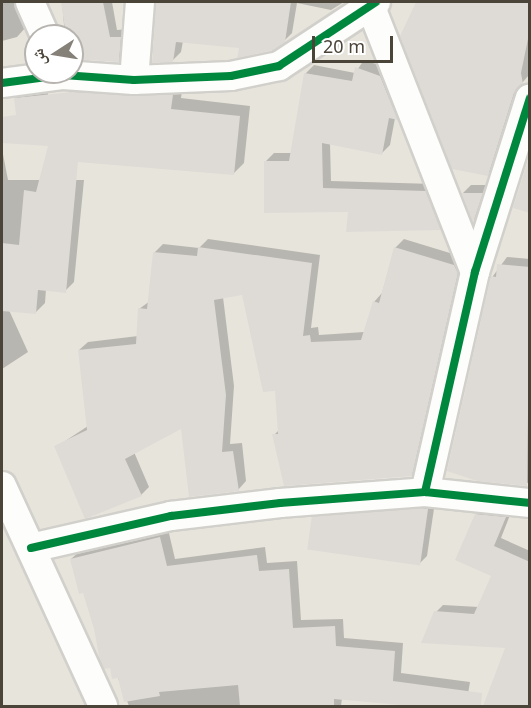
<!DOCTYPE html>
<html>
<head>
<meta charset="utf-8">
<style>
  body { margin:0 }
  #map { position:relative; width:531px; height:708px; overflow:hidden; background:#f4f2ee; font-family:"Noto Sans","Noto Naskh Arabic",sans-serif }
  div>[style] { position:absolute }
  .residential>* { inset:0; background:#e7e4dc }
  .shadow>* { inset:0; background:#0003 }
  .building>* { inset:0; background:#dedbd6; transform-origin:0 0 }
  .roads { filter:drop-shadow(2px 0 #d2d0cb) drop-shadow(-2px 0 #d2d0cb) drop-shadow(0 2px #d2d0cb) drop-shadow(0 -2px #d2d0cb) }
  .street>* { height:28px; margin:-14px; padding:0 14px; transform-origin:14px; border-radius:14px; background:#fdfdfc }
  .cycleway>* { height:8px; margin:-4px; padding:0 4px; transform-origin:4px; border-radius:4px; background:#00873e }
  span { translate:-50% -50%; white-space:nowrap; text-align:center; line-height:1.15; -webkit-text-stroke:5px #fff; paint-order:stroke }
  .frame { position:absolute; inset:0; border:3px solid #4b4439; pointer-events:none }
  .north { position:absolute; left:24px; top:24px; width:60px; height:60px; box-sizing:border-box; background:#fff; border:2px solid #b7b4b0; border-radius:50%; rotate:258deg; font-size:16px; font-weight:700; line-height:24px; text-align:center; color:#4b4439 }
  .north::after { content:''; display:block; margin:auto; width:21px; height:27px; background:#868178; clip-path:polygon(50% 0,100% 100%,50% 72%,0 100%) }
  .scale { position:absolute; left:312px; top:36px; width:81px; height:27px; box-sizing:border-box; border:3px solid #4b4439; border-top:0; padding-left:8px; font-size:18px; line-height:21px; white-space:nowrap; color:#4b4439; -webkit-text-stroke:4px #fff; paint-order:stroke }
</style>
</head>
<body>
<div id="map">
  <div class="residential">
    <i style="clip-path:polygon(evenodd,2px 2px,529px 2px,529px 706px,2px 706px,2px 2px,36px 36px,72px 36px,72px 72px,36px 72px,36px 36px)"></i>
  </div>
  <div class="shadow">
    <i style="clip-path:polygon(2px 2px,15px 2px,26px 27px,17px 37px,2px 41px)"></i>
    <i style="clip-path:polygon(62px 2px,112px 2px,117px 30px,128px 29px,126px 53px,118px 61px,72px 58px,72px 36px,65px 36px)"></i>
    <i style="clip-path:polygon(158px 2px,344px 2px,331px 10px,297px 3px,292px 33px,284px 41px,240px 47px,183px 41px,181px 52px,173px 60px)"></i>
    <i style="clip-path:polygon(417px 2px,530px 2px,529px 75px,522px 83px,496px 166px,488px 174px,412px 17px)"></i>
    <i style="clip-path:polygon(364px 60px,388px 68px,405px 110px,395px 118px,390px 145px,382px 153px,330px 143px,331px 181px,434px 184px,448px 221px,440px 229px,350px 210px,265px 162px,274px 153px,292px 153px,305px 74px,314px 65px,355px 73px)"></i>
    <i style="clip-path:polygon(80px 81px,183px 84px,181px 98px,250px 106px,244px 163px,233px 174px,69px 92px)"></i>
    <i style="clip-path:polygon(46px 85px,56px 133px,15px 99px,27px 87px)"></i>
    <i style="clip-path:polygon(2px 149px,8px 180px,84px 180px,74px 282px,65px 291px,46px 289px,45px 303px,36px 312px,9px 310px,28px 352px,2px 369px)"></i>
    <i style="clip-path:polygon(471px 185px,490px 185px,481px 212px,474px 220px,463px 193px)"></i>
    <i style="clip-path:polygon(208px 239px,320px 255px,311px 328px,318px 327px,319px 335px,364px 332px,374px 302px,382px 293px,395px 248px,404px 239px,463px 257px,466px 264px,420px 466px,411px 475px,274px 435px,279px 430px,276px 390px,243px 293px,223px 297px,234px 386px,230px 444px,242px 443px,246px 481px,238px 490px,183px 427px,134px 452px,149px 487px,141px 495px,56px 447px,88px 426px,79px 350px,88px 342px,138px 336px,139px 309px,150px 301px,154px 253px,163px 244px,199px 248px)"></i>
    <i style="clip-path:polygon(507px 257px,530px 259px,530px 481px,526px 484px,449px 470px,493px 276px)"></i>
    <i style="clip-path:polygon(435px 502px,427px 556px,419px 564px,315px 518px,323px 510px)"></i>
    <i style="clip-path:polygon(483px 507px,512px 510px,501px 538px,530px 551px,530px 706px,485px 705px,507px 646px,436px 612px,443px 605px,479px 607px,493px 575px,476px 515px)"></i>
    <i style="clip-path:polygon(168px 529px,175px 559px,265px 547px,267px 563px,297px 561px,301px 620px,343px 619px,344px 638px,403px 643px,401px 673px,470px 682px,466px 706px,413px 706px,414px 703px,342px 698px,341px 706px,129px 706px,71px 559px,80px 551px)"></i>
  </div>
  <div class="building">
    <i style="clip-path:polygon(61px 2px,103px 2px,110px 37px,121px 37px,119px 62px,72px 59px,72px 36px,66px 36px)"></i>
    <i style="clip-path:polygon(156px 2px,291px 2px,285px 42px,273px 50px,237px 58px,239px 48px,176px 42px,173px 62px,152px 63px)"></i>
    <i style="clip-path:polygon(416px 2px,530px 2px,530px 29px,521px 73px,523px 84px,514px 93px,488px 176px,452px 169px,400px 36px)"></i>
    <i style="clip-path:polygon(355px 67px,380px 76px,398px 120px,389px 118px,382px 155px,322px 143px,323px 188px,426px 191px,441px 230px,346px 232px,348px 212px,264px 213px,264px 161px,289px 161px,304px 73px,352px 81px)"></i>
    <i style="clip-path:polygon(72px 92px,173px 95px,171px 109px,240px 116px,234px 175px,78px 162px,66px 293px,38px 290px,36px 314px,2px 311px,2px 243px,19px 245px,24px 190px,36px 192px,48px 146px,2px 143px,2px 117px,16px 115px,14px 98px)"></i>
    <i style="clip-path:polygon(530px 154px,530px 213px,513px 208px)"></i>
    <i style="clip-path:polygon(462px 193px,483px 193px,473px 223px)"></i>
    <i style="clip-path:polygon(198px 247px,312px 263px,303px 336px,310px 335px,311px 342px,361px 340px,373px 301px,379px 303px,394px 247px,454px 265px,458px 273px,412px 476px,284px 486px,272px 434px,278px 434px,275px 391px,263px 392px,242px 295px,214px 300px,226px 395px,222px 452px,233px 451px,239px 491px,189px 497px,181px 429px,125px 459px,142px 496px,85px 519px,54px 446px,87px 430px,78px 350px,136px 344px,138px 308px,147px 309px,153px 252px,197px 256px)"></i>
    <i style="clip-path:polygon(497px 264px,530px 267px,527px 486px,477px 481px,447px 471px,491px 276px,496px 277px)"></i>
    <i style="left:428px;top:509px;width:57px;height:114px;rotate:98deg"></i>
    <i style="clip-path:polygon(475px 514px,506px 517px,494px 546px,530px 562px,530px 706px,483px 706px,505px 648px,421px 643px,434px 611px,474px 614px,491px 576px,455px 560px)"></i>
    <i style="clip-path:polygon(160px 537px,167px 566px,257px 555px,259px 571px,289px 569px,293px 628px,335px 626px,336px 646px,395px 651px,393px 681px,482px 693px,481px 706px,412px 706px,334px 699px,334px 706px,240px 706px,238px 685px,159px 692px,160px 696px,124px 702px,118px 678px,112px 679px,110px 668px,104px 669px,100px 661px,94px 629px,83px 593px,79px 594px,70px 559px)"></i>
  </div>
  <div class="roads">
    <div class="street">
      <i style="left:30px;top:2px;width:37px;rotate:66deg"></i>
      <i style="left:369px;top:2px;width:290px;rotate:68.6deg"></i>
      <i style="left:134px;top:80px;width:78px;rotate:-85.6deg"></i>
      <i style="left:2px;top:83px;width:62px;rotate:-7.5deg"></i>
      <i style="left:63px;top:75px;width:71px;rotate:4deg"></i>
      <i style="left:134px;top:80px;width:97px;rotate:-2.4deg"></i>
      <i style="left:231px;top:76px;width:49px;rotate:-11.8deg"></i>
      <i style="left:279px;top:66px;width:116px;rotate:-33.4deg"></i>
      <i style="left:2px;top:486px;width:242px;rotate:65.3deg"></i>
      <i style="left:425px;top:492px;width:226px;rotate:-77.2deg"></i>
      <i style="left:475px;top:272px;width:182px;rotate:-72.5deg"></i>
      <i style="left:31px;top:548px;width:144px;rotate:-12.9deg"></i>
      <i style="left:171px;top:516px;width:110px;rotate:-6.8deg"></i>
      <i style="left:280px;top:503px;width:145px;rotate:-4.3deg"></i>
      <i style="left:425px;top:492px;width:106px;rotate:6deg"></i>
    </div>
  </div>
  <div class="cycleway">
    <i style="left:2px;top:83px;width:62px;rotate:-7.5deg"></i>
    <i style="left:63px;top:75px;width:71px;rotate:4deg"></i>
    <i style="left:134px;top:80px;width:97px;rotate:-2.4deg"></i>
    <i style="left:231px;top:76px;width:49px;rotate:-11.8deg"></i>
    <i style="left:279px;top:66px;width:116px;rotate:-33.4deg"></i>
    <i style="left:425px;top:492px;width:226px;rotate:-77.2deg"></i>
    <i style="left:475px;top:272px;width:182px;rotate:-72.5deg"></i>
    <i style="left:31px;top:548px;width:144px;rotate:-12.9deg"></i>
    <i style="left:171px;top:516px;width:110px;rotate:-6.8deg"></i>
    <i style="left:280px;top:503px;width:145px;rotate:-4.3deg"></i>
    <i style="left:425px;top:492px;width:106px;rotate:6deg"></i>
  </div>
  <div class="frame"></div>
  <div class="north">ش</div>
  <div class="scale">20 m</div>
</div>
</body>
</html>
